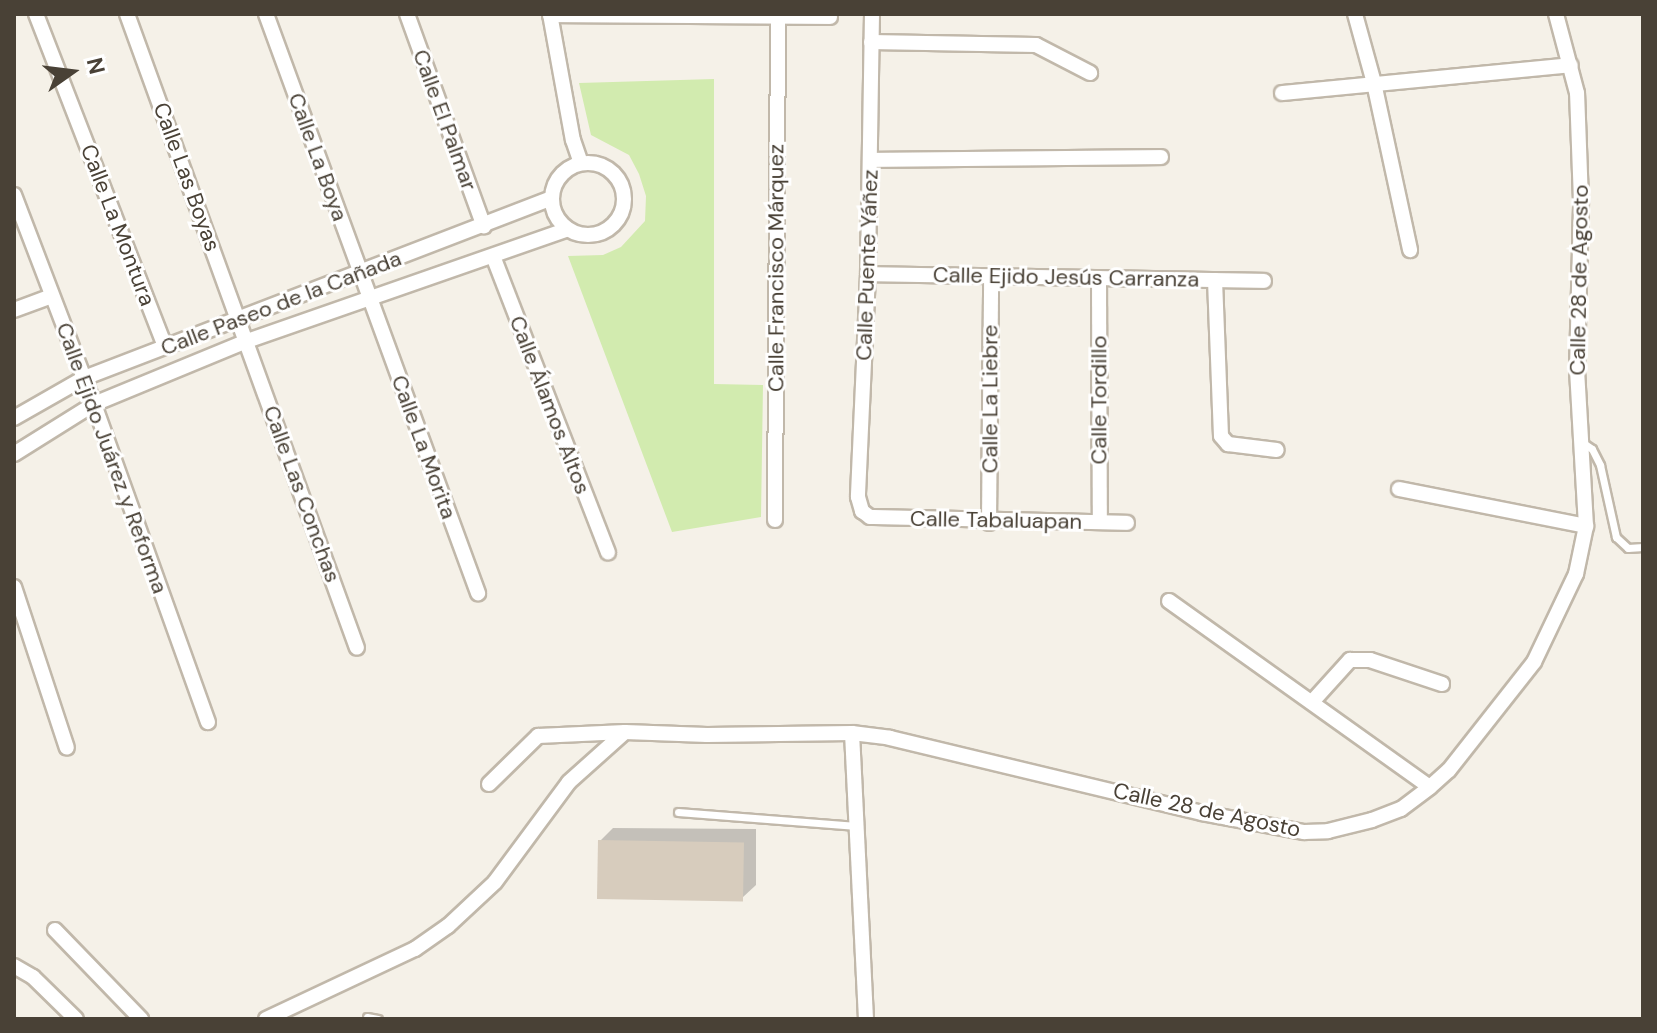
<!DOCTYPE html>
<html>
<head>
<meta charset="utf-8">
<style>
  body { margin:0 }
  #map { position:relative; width:1657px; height:1033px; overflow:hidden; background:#f5f1e8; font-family:"DM Sans",sans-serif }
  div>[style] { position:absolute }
  .green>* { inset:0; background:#d2ebaf }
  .shadow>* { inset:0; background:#0003 }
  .building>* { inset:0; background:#d7ccbd; transform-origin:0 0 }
  .roads { filter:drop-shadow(2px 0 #c1b8aa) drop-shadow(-2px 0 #c1b8aa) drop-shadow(0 2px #c1b8aa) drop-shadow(0 -2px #c1b8aa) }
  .lane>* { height:7px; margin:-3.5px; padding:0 3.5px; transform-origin:3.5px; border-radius:3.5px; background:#fff }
  .street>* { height:14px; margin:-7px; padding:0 7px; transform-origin:7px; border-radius:7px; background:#fff }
  .street>.ring { margin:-7px; padding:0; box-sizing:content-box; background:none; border:14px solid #fff; border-radius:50% }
  span { translate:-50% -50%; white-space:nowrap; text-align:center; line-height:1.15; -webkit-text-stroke:6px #fff; paint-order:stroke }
  .street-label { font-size:22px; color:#494136 }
  .frame { position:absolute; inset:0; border:16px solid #494136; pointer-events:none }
  .north { position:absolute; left:32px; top:32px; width:80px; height:80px; -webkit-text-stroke:6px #fff; paint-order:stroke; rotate:76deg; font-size:22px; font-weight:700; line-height:32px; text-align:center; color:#494136 }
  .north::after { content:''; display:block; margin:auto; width:28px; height:36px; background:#494136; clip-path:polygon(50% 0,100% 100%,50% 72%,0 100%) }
</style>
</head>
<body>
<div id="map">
  <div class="green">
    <i style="clip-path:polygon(714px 79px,714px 384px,763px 385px,761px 517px,672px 532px,568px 256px,603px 255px,621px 247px,645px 221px,646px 196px,639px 174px,629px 155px,591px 135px,579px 83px)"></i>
  </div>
  <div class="shadow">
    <i style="clip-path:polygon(613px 828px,756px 829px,756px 885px,742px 898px,600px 841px)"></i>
  </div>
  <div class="building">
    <i style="left:598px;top:840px;width:146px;height:59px;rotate:1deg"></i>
  </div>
  <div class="roads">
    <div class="lane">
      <i style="left:1582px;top:442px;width:12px;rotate:35deg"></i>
      <i style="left:1592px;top:449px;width:18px;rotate:63deg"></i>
      <i style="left:1600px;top:465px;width:74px;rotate:77.5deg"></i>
      <i style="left:1616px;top:537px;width:16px;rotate:43deg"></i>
      <i style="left:1628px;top:548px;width:15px;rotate:-4deg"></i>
      <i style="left:678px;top:812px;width:179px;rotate:4.5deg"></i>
      <i style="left:367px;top:1017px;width:11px;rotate:10deg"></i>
    </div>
    <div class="street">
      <i style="left:36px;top:14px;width:357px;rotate:68.8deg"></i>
      <i style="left:127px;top:14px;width:674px;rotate:70.06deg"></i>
      <i style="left:266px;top:14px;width:617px;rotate:69.89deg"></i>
      <i style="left:407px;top:14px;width:226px;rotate:70.1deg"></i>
      <i style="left:550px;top:14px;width:128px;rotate:79.7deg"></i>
      <i style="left:573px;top:140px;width:24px;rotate:71deg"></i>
      <i style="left:872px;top:14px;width:260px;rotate:90.9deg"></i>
      <i style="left:868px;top:274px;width:223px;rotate:92.6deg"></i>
      <i style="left:858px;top:497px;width:15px;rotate:74deg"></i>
      <i style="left:862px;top:511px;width:10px;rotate:37deg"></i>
      <i style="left:870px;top:517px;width:257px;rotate:1.3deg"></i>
      <i style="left:1355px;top:14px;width:72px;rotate:74.6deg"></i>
      <i style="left:1374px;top:83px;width:171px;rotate:77.8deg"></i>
      <i style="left:550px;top:15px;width:280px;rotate:0.4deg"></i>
      <i style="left:871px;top:42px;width:165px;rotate:1deg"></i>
      <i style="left:1036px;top:45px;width:61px;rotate:27.4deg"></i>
      <i style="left:1282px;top:93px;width:290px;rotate:-5.5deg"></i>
      <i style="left:870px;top:160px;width:291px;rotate:-0.6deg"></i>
      <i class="ring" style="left:552px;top:163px;width:58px;height:58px"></i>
      <i style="left:14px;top:195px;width:224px;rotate:69.1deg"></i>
      <i style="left:94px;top:404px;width:338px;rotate:70.3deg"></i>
      <i style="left:493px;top:256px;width:318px;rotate:68.8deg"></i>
      <i style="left:868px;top:274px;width:396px;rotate:1deg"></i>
      <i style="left:1099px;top:278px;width:244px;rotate:89.8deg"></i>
      <i style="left:1215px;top:280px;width:156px;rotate:87.8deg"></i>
      <i style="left:1221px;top:436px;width:11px;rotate:49deg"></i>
      <i style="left:1228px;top:444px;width:49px;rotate:7deg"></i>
      <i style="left:14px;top:310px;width:40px;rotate:-20.2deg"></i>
      <i style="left:14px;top:418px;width:81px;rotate:-29.7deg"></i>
      <i style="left:84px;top:378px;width:501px;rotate:-21.04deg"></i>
      <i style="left:14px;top:454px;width:94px;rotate:-32deg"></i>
      <i style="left:94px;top:404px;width:165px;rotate:-22.4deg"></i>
      <i style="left:247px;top:341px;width:340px;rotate:-19.2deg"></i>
      <i style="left:1399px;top:489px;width:191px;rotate:11.2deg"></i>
      <i style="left:775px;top:520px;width:503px;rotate:-89.66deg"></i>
      <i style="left:989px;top:523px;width:247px;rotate:-89.5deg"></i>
      <i style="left:14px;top:587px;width:169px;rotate:71.8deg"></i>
      <i style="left:1169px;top:601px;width:320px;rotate:35.5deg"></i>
      <i style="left:1312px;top:702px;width:57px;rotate:-47.9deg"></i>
      <i style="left:1350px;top:660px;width:20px"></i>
      <i style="left:1370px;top:660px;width:76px;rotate:18.4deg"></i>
      <i style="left:852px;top:733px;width:286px;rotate:87.2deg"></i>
      <i style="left:489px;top:784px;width:69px;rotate:-44.4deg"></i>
      <i style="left:538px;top:736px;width:87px;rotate:-2.6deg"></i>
      <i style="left:55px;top:930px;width:124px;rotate:46deg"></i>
      <i style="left:14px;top:966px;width:22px;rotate:30deg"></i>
      <i style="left:33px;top:977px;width:60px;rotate:44.3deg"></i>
      <i style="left:266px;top:1019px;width:165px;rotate:-25.2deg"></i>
      <i style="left:415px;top:949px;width:40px;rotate:-34.9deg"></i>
      <i style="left:448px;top:926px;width:64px;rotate:-43.1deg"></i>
      <i style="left:495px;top:882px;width:124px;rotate:-53.5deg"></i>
      <i style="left:569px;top:782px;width:75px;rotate:-41.8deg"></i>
      <i style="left:625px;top:732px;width:82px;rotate:2.1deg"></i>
      <i style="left:707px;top:735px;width:145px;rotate:-0.8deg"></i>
      <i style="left:852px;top:733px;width:38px;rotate:7deg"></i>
      <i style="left:890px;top:738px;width:321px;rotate:13.5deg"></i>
      <i style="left:1202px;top:813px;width:104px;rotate:10.6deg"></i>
      <i style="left:1304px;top:832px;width:24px;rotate:-2deg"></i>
      <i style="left:1328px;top:831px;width:45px;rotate:-14deg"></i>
      <i style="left:1372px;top:820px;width:31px;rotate:-21deg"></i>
      <i style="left:1401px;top:809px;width:36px;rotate:-37deg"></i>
      <i style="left:1430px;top:787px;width:25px;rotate:-42deg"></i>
      <i style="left:1449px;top:770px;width:137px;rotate:-51.8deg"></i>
      <i style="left:1534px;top:662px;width:98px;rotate:-64.5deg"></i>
      <i style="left:1576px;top:574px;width:49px;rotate:-78.2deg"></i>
      <i style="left:1586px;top:526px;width:156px;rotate:-93.3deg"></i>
      <i style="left:1577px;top:370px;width:169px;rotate:-88.6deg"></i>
      <i style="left:1581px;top:201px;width:108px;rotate:-92.1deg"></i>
      <i style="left:1577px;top:93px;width:82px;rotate:-104.9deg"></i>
    </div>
  </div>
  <div class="street-label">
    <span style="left:445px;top:120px;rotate:70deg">Calle El Palmar</span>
    <span style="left:318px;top:157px;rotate:70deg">Calle La Boya</span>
    <span style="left:187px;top:177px;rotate:70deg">Calle Las Boyas</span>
    <span style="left:118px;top:225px;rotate:69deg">Calle La Montura</span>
    <span style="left:867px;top:265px;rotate:-88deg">Calle Puente Yáñez</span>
    <span style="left:776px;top:268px;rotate:-90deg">Calle Francisco Márquez</span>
    <span style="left:1066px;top:277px;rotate:1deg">Calle Ejido Jesús Carranza</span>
    <span style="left:1579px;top:280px;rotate:-89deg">Calle 28 de Agosto</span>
    <span style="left:281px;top:303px;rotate:-21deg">Calle Paseo de la Cañada</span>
    <span style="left:990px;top:399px;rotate:-90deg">Calle La Liebre</span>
    <span style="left:1099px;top:400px;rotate:-90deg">Calle Tordillo</span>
    <span style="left:550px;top:405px;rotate:69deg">Calle Álamos Altos</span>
    <span style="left:424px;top:447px;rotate:70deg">Calle La Morita</span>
    <span style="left:112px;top:458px;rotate:70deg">Calle Ejido Juárez y Reforma</span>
    <span style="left:302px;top:494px;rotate:70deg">Calle Las Conchas</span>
    <span style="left:996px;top:520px;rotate:1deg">Calle Tabaluapan</span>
    <span style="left:1207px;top:810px;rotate:12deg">Calle 28 de Agosto</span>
  </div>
  <div class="frame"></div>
  <div class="north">N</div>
</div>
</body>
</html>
